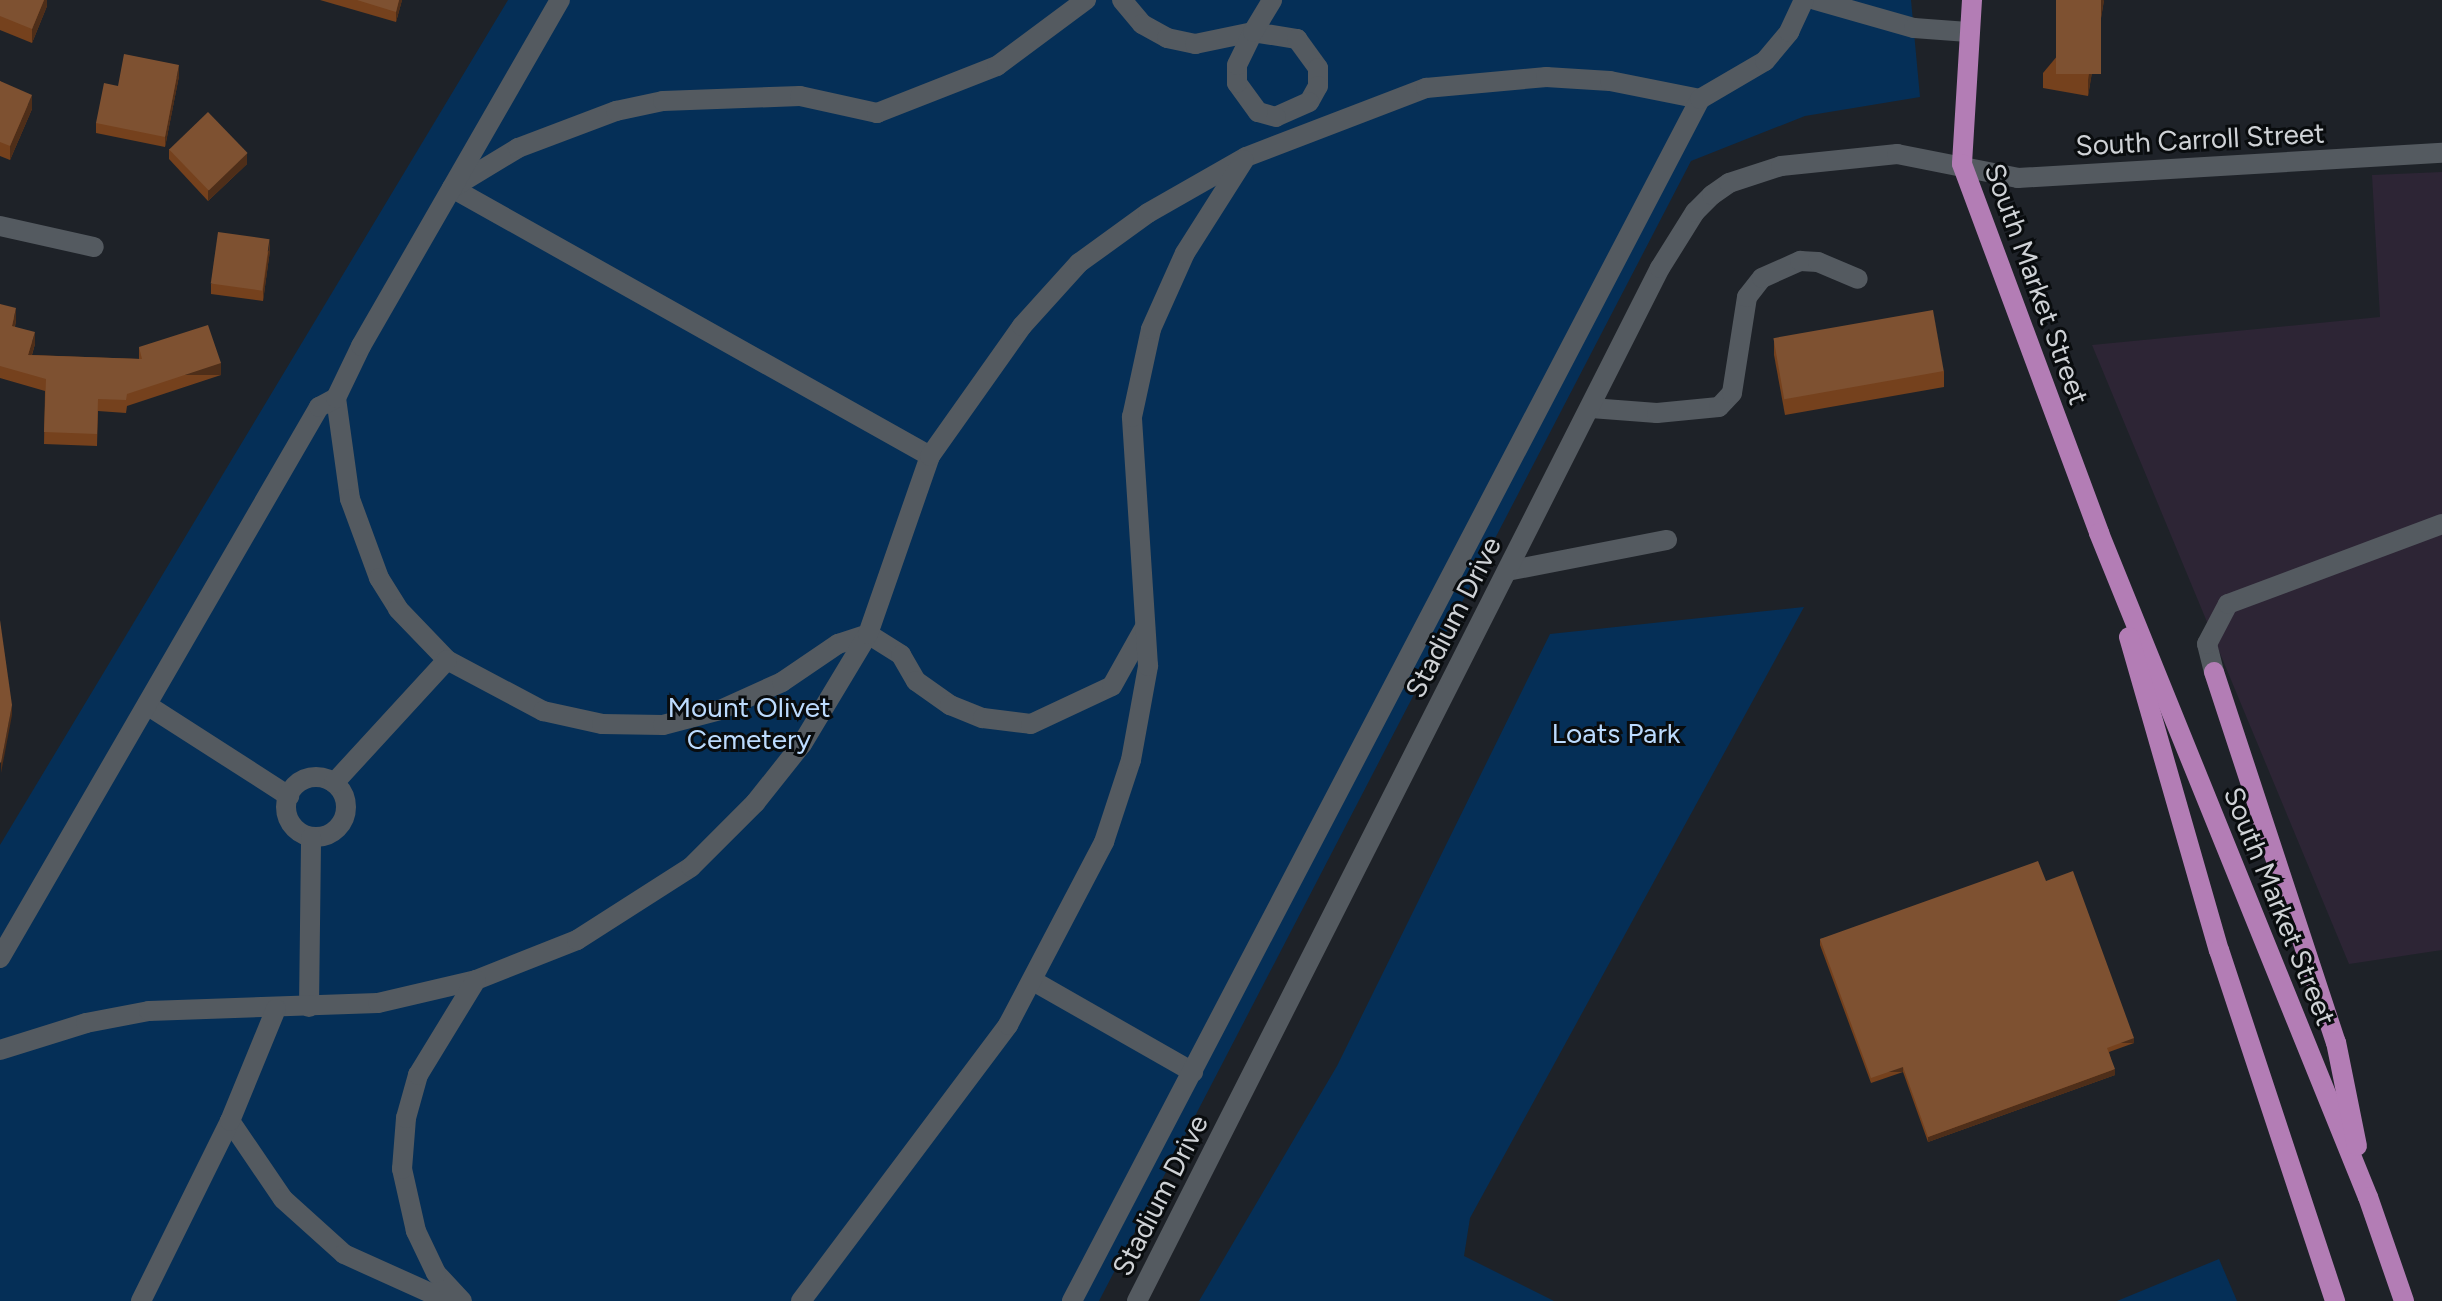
<!DOCTYPE html>
<html>
<head>
<meta charset="utf-8">
<style>
  body { margin:0 }
  #map { position:relative; width:2442px; height:1301px; overflow:hidden; background:#1e2228; font-family:Figtree,sans-serif }
  div>[style] { position:absolute }
  .education>* { inset:0; background:#2d2535 }
  .green>* { inset:0; background:#052f57 }
  .minor>* { height:20px; margin:-10px; padding:0 10px; transform-origin:10px; border-radius:10px; background:#545a60 }
  .minor>.ring { margin:-10px; padding:0; box-sizing:content-box; background:none; border:20px solid #545a60; border-radius:50% }
  .major>* { height:20px; margin:-10px; padding:0 10px; transform-origin:10px; border-radius:10px; background:#b37db5 }
  .wall>* { inset:0; background:#75411d }
  .shaded-wall>* { inset:0; background:#4e2e19; transform-origin:0 0 }
  .building>* { inset:0; background:#7e5131; transform-origin:0 0 }
  span { translate:-50% -50%; white-space:nowrap; text-align:center; line-height:1.15; -webkit-text-stroke:6px #090c0e; paint-order:stroke }
  .street-label { font-size:28px; color:#cfd2d6 }
  .park-label { font-size:28px; color:#bcdbfe }
</style>
</head>
<body>
<div id="map">
  <div class="education">
    <i style="clip-path:polygon(2442px 172px,2442px 950px,2349px 964px,2092px 345px,2380px 317px,2372px 175px)"></i>
  </div>
  <div class="green">
    <i style="clip-path:polygon(508px 0,1911px 0,1920px 97px,1805px 116px,1691px 161px,1099px 1301px,0 1301px,0 845px)"></i>
    <i style="clip-path:polygon(1804px 607px,1470px 1218px,1464px 1256px,1554px 1301px,1199px 1301px,1337px 1066px,1550px 634px)"></i>
    <i style="clip-path:polygon(2219px 1259px,2237px 1301px,2117px 1301px)"></i>
  </div>
  <div class="minor">
    <i style="left:1122px;top:0;width:31px;rotate:50deg"></i>
    <i style="left:1142px;top:24px;width:29px;rotate:29deg"></i>
    <i style="left:1167px;top:38px;width:29px;rotate:12deg"></i>
    <i style="left:1195px;top:44px;width:59px;rotate:-11.7deg"></i>
    <i style="left:1253px;top:32px;width:45px;rotate:9deg"></i>
    <i style="left:1297px;top:39px;width:36px;rotate:54deg"></i>
    <i style="left:1318px;top:68px;width:18px;rotate:90deg"></i>
    <i style="left:1318px;top:86px;width:18px;rotate:119deg"></i>
    <i style="left:1309px;top:102px;width:36px;rotate:156deg"></i>
    <i style="left:1276px;top:117px;width:19px;rotate:-164deg"></i>
    <i style="left:1258px;top:112px;width:36px;rotate:-126deg"></i>
    <i style="left:1237px;top:83px;width:18px;rotate:-90deg"></i>
    <i style="left:1237px;top:65px;width:37px;rotate:-64deg"></i>
    <i style="left:1253px;top:32px;width:37px;rotate:-59deg"></i>
    <i style="left:1815px;top:0;width:103px;rotate:15.8deg"></i>
    <i style="left:1914px;top:28px;width:54px;rotate:4.2deg"></i>
    <i style="left:0;top:226px;width:96px;rotate:12.6deg"></i>
    <i style="left:336px;top:398px;width:102px;rotate:82.1deg"></i>
    <i style="left:350px;top:499px;width:84px;rotate:69.8deg"></i>
    <i style="left:379px;top:578px;width:36px;rotate:58deg"></i>
    <i style="left:398px;top:609px;width:71px;rotate:46.1deg"></i>
    <i style="left:447px;top:660px;width:109px;rotate:28deg"></i>
    <i style="left:543px;top:711px;width:60px;rotate:12.4deg"></i>
    <i style="left:602px;top:724px;width:61px;rotate:0.9deg"></i>
    <i style="left:663px;top:725px;width:59px;rotate:-14.7deg"></i>
    <i style="left:720px;top:710px;width:68px;rotate:-24.3deg"></i>
    <i style="left:782px;top:682px;width:68px;rotate:-34.2deg"></i>
    <i style="left:838px;top:644px;width:32px;rotate:-18deg"></i>
    <i style="left:868px;top:634px;width:39px;rotate:32deg"></i>
    <i style="left:901px;top:655px;width:30px;rotate:60deg"></i>
    <i style="left:916px;top:681px;width:42px;rotate:35.2deg"></i>
    <i style="left:950px;top:705px;width:35px;rotate:22deg"></i>
    <i style="left:983px;top:718px;width:48px;rotate:7.1deg"></i>
    <i style="left:1031px;top:724px;width:89px;rotate:-25.1deg"></i>
    <i style="left:1112px;top:686px;width:68px;rotate:-60.8deg"></i>
    <i style="left:1591px;top:408px;width:66px;rotate:4.3deg"></i>
    <i style="left:1657px;top:413px;width:62px;rotate:-5.5deg"></i>
    <i style="left:1719px;top:407px;width:19px;rotate:-47deg"></i>
    <i style="left:1732px;top:393px;width:97px;rotate:-81.1deg"></i>
    <i style="left:1747px;top:297px;width:24px;rotate:-52deg"></i>
    <i style="left:1762px;top:278px;width:42px;rotate:-24.1deg"></i>
    <i style="left:1800px;top:261px;width:18px;rotate:3deg"></i>
    <i style="left:1818px;top:262px;width:43px;rotate:23deg"></i>
    <i style="left:930px;top:456px;width:548px;rotate:-150.72deg"></i>
    <i style="left:452px;top:188px;width:77px;rotate:-31.2deg"></i>
    <i style="left:518px;top:148px;width:105px;rotate:-20.7deg"></i>
    <i style="left:616px;top:111px;width:48px;rotate:-12deg"></i>
    <i style="left:663px;top:101px;width:137px;rotate:-2.1deg"></i>
    <i style="left:800px;top:96px;width:79px;rotate:12.4deg"></i>
    <i style="left:877px;top:113px;width:129px;rotate:-21.4deg"></i>
    <i style="left:997px;top:66px;width:111px;rotate:-36.6deg"></i>
    <i style="left:1507px;top:571px;width:163px;rotate:-11deg"></i>
    <i style="left:2214px;top:672px;width:29px;rotate:-104deg"></i>
    <i style="left:2207px;top:644px;width:45px;rotate:-62.3deg"></i>
    <i style="left:2228px;top:604px;width:228px;rotate:-20.5deg"></i>
    <i style="left:147px;top:705px;width:169px;rotate:32.7deg"></i>
    <i class="ring" style="left:286px;top:777px;width:40px;height:40px"></i>
    <i style="left:334px;top:783px;width:167px;rotate:-47.4deg"></i>
    <i style="left:0;top:958px;width:637px;rotate:-59.93deg"></i>
    <i style="left:319px;top:407px;width:19px;rotate:-28deg"></i>
    <i style="left:336px;top:398px;width:58px;rotate:-64.3deg"></i>
    <i style="left:361px;top:346px;width:399px;rotate:-60.1deg"></i>
    <i style="left:1035px;top:982px;width:182px;rotate:29.7deg"></i>
    <i style="left:309px;top:1007px;width:169px;rotate:-89.3deg"></i>
    <i style="left:0;top:1050px;width:90px;rotate:-17.4deg"></i>
    <i style="left:86px;top:1023px;width:64px;rotate:-10.8deg"></i>
    <i style="left:149px;top:1011px;width:229px;rotate:-2deg"></i>
    <i style="left:378px;top:1003px;width:101px;rotate:-13.2deg"></i>
    <i style="left:476px;top:980px;width:109px;rotate:-21.6deg"></i>
    <i style="left:577px;top:940px;width:135px;rotate:-32.6deg"></i>
    <i style="left:691px;top:867px;width:91px;rotate:-45deg"></i>
    <i style="left:755px;top:803px;width:75px;rotate:-51.5deg"></i>
    <i style="left:802px;top:744px;width:128px;rotate:-59deg"></i>
    <i style="left:868px;top:634px;width:188px;rotate:-70.8deg"></i>
    <i style="left:930px;top:456px;width:159px;rotate:-54.7deg"></i>
    <i style="left:1022px;top:326px;width:85px;rotate:-47.9deg"></i>
    <i style="left:1079px;top:263px;width:85px;rotate:-35.9deg"></i>
    <i style="left:1148px;top:213px;width:113px;rotate:-29.7deg"></i>
    <i style="left:1246px;top:157px;width:193px;rotate:-21deg"></i>
    <i style="left:1426px;top:88px;width:121px;rotate:-5.2deg"></i>
    <i style="left:1546px;top:77px;width:64px;rotate:3.6deg"></i>
    <i style="left:1610px;top:81px;width:92px;rotate:11.3deg"></i>
    <i style="left:230px;top:1121px;width:94px;rotate:55.8deg"></i>
    <i style="left:283px;top:1199px;width:82px;rotate:42deg"></i>
    <i style="left:344px;top:1254px;width:114px;rotate:24.3deg"></i>
    <i style="left:141px;top:1301px;width:201px;rotate:-63.7deg"></i>
    <i style="left:230px;top:1121px;width:121px;rotate:-67.7deg"></i>
    <i style="left:462px;top:1301px;width:38px;rotate:-133deg"></i>
    <i style="left:436px;top:1273px;width:47px;rotate:-115.5deg"></i>
    <i style="left:416px;top:1231px;width:64px;rotate:-102.7deg"></i>
    <i style="left:402px;top:1169px;width:51px;rotate:-85.5deg"></i>
    <i style="left:406px;top:1118px;width:45px;rotate:-74.4deg"></i>
    <i style="left:418px;top:1075px;width:111px;rotate:-58.6deg"></i>
    <i style="left:801px;top:1301px;width:345px;rotate:-53.1deg"></i>
    <i style="left:1008px;top:1025px;width:207px;rotate:-62.3deg"></i>
    <i style="left:1104px;top:842px;width:86px;rotate:-71.8deg"></i>
    <i style="left:1131px;top:760px;width:96px;rotate:-79.7deg"></i>
    <i style="left:1148px;top:666px;width:250px;rotate:-93.7deg"></i>
    <i style="left:1132px;top:417px;width:90px;rotate:-77.8deg"></i>
    <i style="left:1151px;top:329px;width:83px;rotate:-65.9deg"></i>
    <i style="left:1185px;top:253px;width:110px;rotate:-57.6deg"></i>
    <i style="left:1072px;top:1301px;width:1356px;rotate:-62.41deg"></i>
    <i style="left:1700px;top:99px;width:75px;rotate:-30.3deg"></i>
    <i style="left:1765px;top:61px;width:38px;rotate:-50deg"></i>
    <i style="left:1789px;top:32px;width:35px;rotate:-65deg"></i>
    <i style="left:1137px;top:1301px;width:1158px;rotate:-63.15deg"></i>
    <i style="left:1660px;top:268px;width:66px;rotate:-58deg"></i>
    <i style="left:1695px;top:212px;width:24px;rotate:-45deg"></i>
    <i style="left:1712px;top:195px;width:21px;rotate:-35deg"></i>
    <i style="left:1729px;top:183px;width:55px;rotate:-18.1deg"></i>
    <i style="left:1781px;top:166px;width:117px;rotate:-5.9deg"></i>
    <i style="left:1897px;top:154px;width:123px;rotate:11.2deg"></i>
    <i style="left:2018px;top:178px;width:425px;rotate:-3.4deg"></i>
  </div>
  <div class="major">
    <i style="left:1972px;top:0;width:164px;rotate:93.5deg"></i>
    <i style="left:1962px;top:164px;width:394px;rotate:69.6deg"></i>
    <i style="left:2099px;top:533px;width:716px;rotate:67.95deg"></i>
    <i style="left:2368px;top:1197px;width:110px;rotate:70.9deg"></i>
    <i style="left:2129px;top:637px;width:326px;rotate:74deg"></i>
    <i style="left:2219px;top:950px;width:370px;rotate:71.7deg"></i>
    <i style="left:2214px;top:672px;width:390px;rotate:71.8deg"></i>
    <i style="left:2336px;top:1042px;width:106px;rotate:78.6deg"></i>
  </div>
  <div class="wall">
    <i style="clip-path:polygon(0 0,47px 0,47px 6px,32px 43px,0 30px)"></i>
    <i style="clip-path:polygon(320px 0,402px 0,396px 22px)"></i>
    <i style="clip-path:polygon(2104px 0,2088px 96px,2043px 88px,2043px 73px)"></i>
    <i style="clip-path:polygon(179px 76px,165px 147px,96px 133px,96px 123px)"></i>
    <i style="clip-path:polygon(0 81px,32px 109px,10px 160px,0 156px)"></i>
    <i style="clip-path:polygon(169px 149px,247px 164px,208px 201px,169px 159px)"></i>
    <i style="clip-path:polygon(270px 250px,263px 301px,211px 294px,211px 284px)"></i>
    <i style="clip-path:polygon(0 304px,16px 320px,15px 327px,35px 344px,32px 355px,139px 359px,139px 347px,221px 375px,127px 406px,126px 413px,98px 411px,97px 446px,44px 444px,45px 391px,0 378px)"></i>
    <i style="clip-path:polygon(1774px 339px,1944px 371px,1944px 387px,1785px 415px,1774px 355px)"></i>
    <i style="clip-path:polygon(2046px 881px,2134px 1043px,2109px 1052px,2115px 1075px,1928px 1142px,1903px 1072px,1871px 1083px,1820px 945px,1820px 939px)"></i>
  </div>
  <div class="shaded-wall">
    <i style="clip-path:polygon(44px 0,47px 0,47px 6px,32px 43px,32px 29px)"></i>
    <i style="clip-path:polygon(399px 0,402px 0,396px 22px,396px 12px)"></i>
    <i style="clip-path:polygon(2101px 0,2104px 0,2088px 96px,2088px 80px)"></i>
    <i style="clip-path:polygon(179px 65px,179px 76px,165px 147px,165px 137px)"></i>
    <i style="clip-path:polygon(32px 95px,32px 109px,10px 160px,10px 146px)"></i>
    <i style="clip-path:polygon(247px 153px,247px 164px,208px 201px,208px 190px)"></i>
    <i style="clip-path:polygon(270px 239px,270px 250px,263px 301px,263px 290px)"></i>
    <i style="clip-path:polygon(16px 308px,16px 320px,12px 338px,12px 326px)"></i>
    <i style="clip-path:polygon(35px 332px,35px 344px,28px 367px,28px 355px)"></i>
    <i style="left:221px;top:363px;width:12px;height:99px;rotate:90deg"></i>
    <i style="clip-path:polygon(12px 705px,12px 715px,1px 773px,1px 763px)"></i>
    <i style="left:2134px;top:1038px;width:5px;height:29px;rotate:90deg"></i>
    <i style="left:1903px;top:1067px;width:5px;height:34px;rotate:90deg"></i>
    <i style="clip-path:polygon(2115px 1069px,2115px 1075px,1928px 1142px,1928px 1137px)"></i>
  </div>
  <div class="building">
    <i style="clip-path:polygon(0 0,44px 0,32px 29px,0 16px)"></i>
    <i style="clip-path:polygon(357px 0,399px 0,396px 12px)"></i>
    <i style="left:2056px;top:0;width:45px;height:74px"></i>
    <i style="clip-path:polygon(124px 54px,179px 65px,165px 137px,96px 123px,104px 83px,118px 86px)"></i>
    <i style="clip-path:polygon(0 81px,32px 95px,10px 146px,0 142px)"></i>
    <i style="left:208px;top:112px;width:57px;height:54px;rotate:46deg"></i>
    <i style="left:218px;top:232px;width:52px;height:52px;rotate:8deg"></i>
    <i style="clip-path:polygon(0 304px,16px 308px,12px 326px,35px 332px,28px 355px,142px 359px,139px 347px,208px 325px,221px 363px,127px 394px,126px 400px,98px 399px,97px 434px,44px 432px,46px 379px,0 366px)"></i>
    <i style="left:1933px;top:310px;width:62px;height:162px;rotate:80deg"></i>
    <i style="clip-path:polygon(0 620px,12px 705px,1px 763px,0 762px)"></i>
    <i style="clip-path:polygon(2038px 861px,2046px 881px,2073px 871px,2134px 1038px,2107px 1048px,2115px 1069px,1928px 1137px,1903px 1067px,1871px 1078px,1820px 939px)"></i>
  </div>
  <div class="street-label">
    <span style="left:2200px;top:139px;rotate:-3deg">South Carroll Street</span>
    <span style="left:2037px;top:284px;rotate:70deg">South Market Street</span>
    <span style="left:1453px;top:617px;rotate:-63deg">Stadium Drive</span>
    <span style="left:2280px;top:906px;rotate:68deg">South Market Street</span>
    <span style="left:1160px;top:1195px;rotate:-63deg">Stadium Drive</span>
  </div>
  <div class="park-label">
    <span style="left:749px;top:723px">Mount Olivet<br>Cemetery</span>
    <span style="left:1616px;top:733px">Loats Park</span>
  </div>
</div>
</body>
</html>
